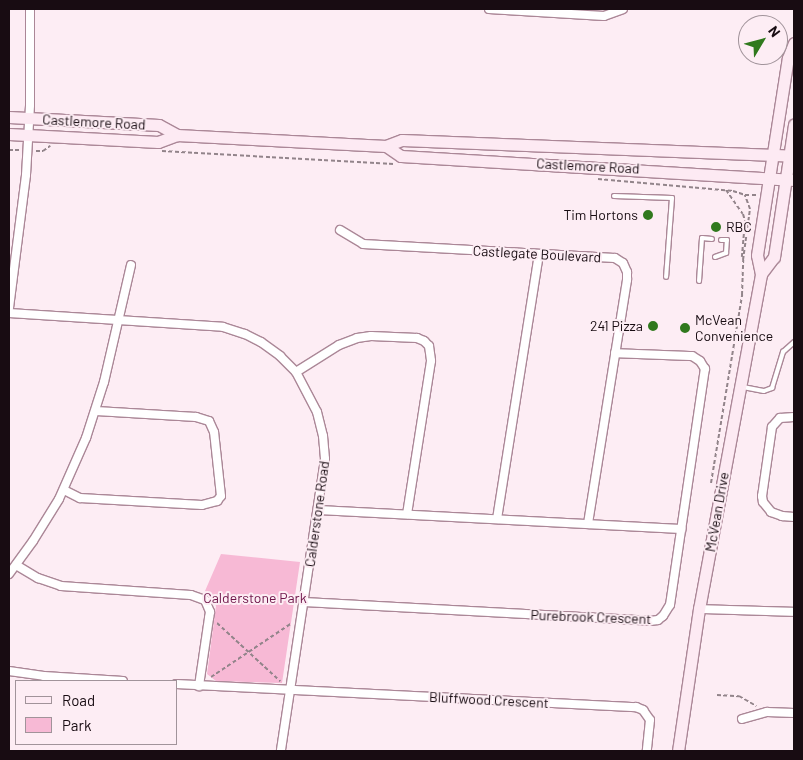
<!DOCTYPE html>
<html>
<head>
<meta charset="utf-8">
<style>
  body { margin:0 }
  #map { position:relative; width:803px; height:760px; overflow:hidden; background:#fdedf4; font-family:Barlow,sans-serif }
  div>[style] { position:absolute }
  .green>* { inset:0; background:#f7b9d5 }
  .path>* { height:2px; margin-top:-1px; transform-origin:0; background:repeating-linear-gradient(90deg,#92848a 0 4px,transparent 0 6.5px) }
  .roads { filter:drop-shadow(1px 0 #ab8797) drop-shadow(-1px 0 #ab8797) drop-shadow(0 1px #ab8797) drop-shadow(0 -1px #ab8797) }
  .lane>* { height:4px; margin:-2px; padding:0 2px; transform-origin:2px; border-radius:2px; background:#fff }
  .street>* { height:8px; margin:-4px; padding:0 4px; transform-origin:4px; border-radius:4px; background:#fff }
  .secondary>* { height:11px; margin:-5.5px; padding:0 5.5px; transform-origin:5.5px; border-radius:5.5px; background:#fdeaf3 }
  .dots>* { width:14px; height:14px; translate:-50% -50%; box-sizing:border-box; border:2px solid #fdedf4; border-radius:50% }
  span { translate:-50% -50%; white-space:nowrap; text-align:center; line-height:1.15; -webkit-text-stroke:4px #fdedf4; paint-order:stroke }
  .street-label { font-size:14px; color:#180c12 }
  .poi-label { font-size:14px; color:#180c12 }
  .right { translate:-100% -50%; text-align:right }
  .left { translate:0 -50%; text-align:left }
  .park-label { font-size:14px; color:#6e1449 }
  .frame { position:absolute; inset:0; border:10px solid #180c12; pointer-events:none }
  .legend { position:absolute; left:15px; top:680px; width:162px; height:65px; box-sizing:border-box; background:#fdedf4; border:1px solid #a1939a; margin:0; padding:6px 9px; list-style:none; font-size:15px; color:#180c12 }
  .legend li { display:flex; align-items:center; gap:10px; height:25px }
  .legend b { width:25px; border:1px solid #a1939a }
  .north { position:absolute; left:738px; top:15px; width:50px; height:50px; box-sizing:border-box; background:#fdedf4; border:1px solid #a1939a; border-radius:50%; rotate:53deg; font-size:14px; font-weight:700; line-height:20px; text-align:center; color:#180c12 }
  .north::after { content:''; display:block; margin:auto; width:18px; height:22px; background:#30791d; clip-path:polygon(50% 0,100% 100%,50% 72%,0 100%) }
</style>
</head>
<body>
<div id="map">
  <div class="green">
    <i style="clip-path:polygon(221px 554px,300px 562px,282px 683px,216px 681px,207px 674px,216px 606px,211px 595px,205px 591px)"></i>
  </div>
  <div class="path">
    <i style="left:9px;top:150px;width:10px"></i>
    <i style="left:36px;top:151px;width:7px"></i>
    <i style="left:43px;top:151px;width:9px;rotate:-36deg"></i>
    <i style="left:162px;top:151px;width:232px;rotate:3.2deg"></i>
    <i style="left:598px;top:179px;width:136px;rotate:5.1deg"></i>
    <i style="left:733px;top:191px;width:13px;rotate:18deg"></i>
    <i style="left:745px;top:195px;width:12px"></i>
    <i style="left:726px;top:190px;width:29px;rotate:55deg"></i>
    <i style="left:743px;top:214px;width:7px;rotate:74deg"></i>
    <i style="left:745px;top:221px;width:36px;rotate:95deg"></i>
    <i style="left:711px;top:483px;width:191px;rotate:-80.6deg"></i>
    <i style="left:742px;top:295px;width:35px;rotate:-88deg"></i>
    <i style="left:743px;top:260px;width:51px;rotate:-82.2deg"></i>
    <i style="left:750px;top:209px;width:15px;rotate:-110deg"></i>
    <i style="left:217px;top:623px;width:86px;rotate:42.6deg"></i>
    <i style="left:211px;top:677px;width:97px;rotate:-33.7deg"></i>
    <i style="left:717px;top:695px;width:22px;rotate:3deg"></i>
    <i style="left:739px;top:696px;width:20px;rotate:30deg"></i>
  </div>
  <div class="roads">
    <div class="lane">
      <i style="left:614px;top:196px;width:58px;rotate:2deg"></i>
      <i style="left:672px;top:198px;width:79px;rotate:94.3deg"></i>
      <i style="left:715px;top:257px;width:12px;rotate:-20deg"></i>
      <i style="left:726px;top:253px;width:13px;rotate:-86deg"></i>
      <i style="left:727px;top:240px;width:6px;rotate:180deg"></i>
      <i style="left:699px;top:281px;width:43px;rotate:-86deg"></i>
      <i style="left:702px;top:238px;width:10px;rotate:6deg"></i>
      <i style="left:743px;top:387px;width:21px;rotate:11deg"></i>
      <i style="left:764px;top:391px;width:9px;rotate:-21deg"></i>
      <i style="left:772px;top:388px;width:38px;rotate:-73deg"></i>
      <i style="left:783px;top:352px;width:15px;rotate:-42deg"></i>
    </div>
    <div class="street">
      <i style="left:489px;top:9px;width:115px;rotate:3.5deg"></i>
      <i style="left:604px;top:16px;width:20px;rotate:-20deg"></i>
      <i style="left:340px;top:230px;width:27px;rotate:31deg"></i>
      <i style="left:363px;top:244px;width:252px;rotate:3.2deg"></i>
      <i style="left:615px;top:258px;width:9px;rotate:32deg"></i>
      <i style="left:623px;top:263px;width:10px;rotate:66deg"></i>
      <i style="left:627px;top:272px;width:8px;rotate:90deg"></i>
      <i style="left:627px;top:280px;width:247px;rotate:99.1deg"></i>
      <i style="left:9px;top:308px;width:134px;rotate:-82.7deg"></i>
      <i style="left:26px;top:175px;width:70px;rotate:-86.7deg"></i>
      <i style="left:30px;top:105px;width:96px;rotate:-90deg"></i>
      <i style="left:9px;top:313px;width:214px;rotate:3.7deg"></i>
      <i style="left:223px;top:327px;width:23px;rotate:18deg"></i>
      <i style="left:245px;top:334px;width:18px;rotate:27deg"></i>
      <i style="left:261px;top:342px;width:24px;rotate:36deg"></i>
      <i style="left:280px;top:356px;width:23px;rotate:45deg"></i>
      <i style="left:296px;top:372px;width:45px;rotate:62.3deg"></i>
      <i style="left:317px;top:412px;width:25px;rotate:76deg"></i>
      <i style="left:323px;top:436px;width:23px;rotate:85deg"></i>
      <i style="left:325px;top:459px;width:295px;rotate:98.6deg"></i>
      <i style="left:296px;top:372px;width:51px;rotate:-32.1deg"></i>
      <i style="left:339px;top:345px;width:19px;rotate:-21deg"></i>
      <i style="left:357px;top:338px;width:14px;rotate:-8deg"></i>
      <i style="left:371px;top:336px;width:46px;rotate:2.5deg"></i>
      <i style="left:417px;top:338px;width:8px;rotate:23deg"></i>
      <i style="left:424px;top:341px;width:7px;rotate:45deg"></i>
      <i style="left:429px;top:346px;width:15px;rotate:82deg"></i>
      <i style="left:431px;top:361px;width:155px;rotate:98.9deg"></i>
      <i style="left:794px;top:417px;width:14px;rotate:176deg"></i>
      <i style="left:780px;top:418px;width:12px;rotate:132deg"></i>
      <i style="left:772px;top:427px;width:70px;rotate:98.2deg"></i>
      <i style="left:762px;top:496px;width:6px;rotate:81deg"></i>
      <i style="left:763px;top:502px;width:13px;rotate:51deg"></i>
      <i style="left:771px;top:512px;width:12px;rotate:20deg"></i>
      <i style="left:782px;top:516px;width:12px;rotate:5deg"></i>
      <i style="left:64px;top:490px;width:18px;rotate:27deg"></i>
      <i style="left:80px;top:498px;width:122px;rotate:3.3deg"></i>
      <i style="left:202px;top:505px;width:16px;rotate:-15deg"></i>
      <i style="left:217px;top:501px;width:6px;rotate:-51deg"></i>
      <i style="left:221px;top:496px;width:64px;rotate:-96.2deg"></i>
      <i style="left:214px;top:432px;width:12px;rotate:-114deg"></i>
      <i style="left:209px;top:421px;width:14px;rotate:-163deg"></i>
      <i style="left:196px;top:417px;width:100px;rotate:-176.6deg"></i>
      <i style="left:318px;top:510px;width:364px;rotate:3deg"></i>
      <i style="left:497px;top:519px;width:268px;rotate:-81deg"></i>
      <i style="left:16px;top:565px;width:26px;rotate:31deg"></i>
      <i style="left:38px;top:578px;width:24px;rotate:19deg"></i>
      <i style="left:61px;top:586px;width:130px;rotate:4deg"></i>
      <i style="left:191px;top:595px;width:15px;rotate:20deg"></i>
      <i style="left:205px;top:600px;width:13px;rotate:67deg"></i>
      <i style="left:210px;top:612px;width:6px;rotate:99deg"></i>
      <i style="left:209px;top:618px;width:69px;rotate:98.4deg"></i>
      <i style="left:9px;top:574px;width:41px;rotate:-54deg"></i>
      <i style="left:33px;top:541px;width:49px;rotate:-58.2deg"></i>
      <i style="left:59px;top:499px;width:67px;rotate:-66.1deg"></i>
      <i style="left:86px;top:438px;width:59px;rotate:-72.2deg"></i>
      <i style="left:104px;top:382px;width:120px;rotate:-77deg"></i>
      <i style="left:304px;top:602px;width:347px;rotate:3.1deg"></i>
      <i style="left:650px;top:621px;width:8px;rotate:-7deg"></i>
      <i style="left:658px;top:620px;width:6px;rotate:-39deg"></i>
      <i style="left:663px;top:616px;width:13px;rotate:-58deg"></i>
      <i style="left:670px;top:605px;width:239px;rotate:-81.6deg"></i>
      <i style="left:705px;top:369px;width:9px;rotate:-122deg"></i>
      <i style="left:700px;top:361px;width:9px;rotate:-148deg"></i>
      <i style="left:692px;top:356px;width:77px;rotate:-177.8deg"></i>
      <i style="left:699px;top:609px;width:95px;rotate:1.8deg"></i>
      <i style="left:9px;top:671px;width:35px;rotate:8deg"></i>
      <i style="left:44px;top:676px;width:79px;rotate:3.6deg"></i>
      <i style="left:176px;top:684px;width:461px;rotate:2.9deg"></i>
      <i style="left:636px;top:707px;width:8px;rotate:23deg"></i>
      <i style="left:643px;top:710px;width:12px;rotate:55deg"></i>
      <i style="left:650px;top:720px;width:31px;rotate:96deg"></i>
      <i style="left:742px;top:719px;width:26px;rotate:-16deg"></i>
      <i style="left:767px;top:712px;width:27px;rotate:2deg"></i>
    </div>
    <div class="secondary">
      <i style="left:9px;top:117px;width:150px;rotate:3.1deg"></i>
      <i style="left:159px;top:125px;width:21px;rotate:29deg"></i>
      <i style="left:9px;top:134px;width:149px;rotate:3.1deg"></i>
      <i style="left:158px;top:142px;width:20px;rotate:-20deg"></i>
      <i style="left:177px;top:135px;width:209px;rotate:3deg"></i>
      <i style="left:386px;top:146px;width:17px;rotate:-21deg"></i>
      <i style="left:402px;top:140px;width:392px;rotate:2.3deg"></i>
      <i style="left:386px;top:146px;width:18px;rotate:34deg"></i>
      <i style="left:401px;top:156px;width:394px;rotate:3.5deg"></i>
      <i style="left:761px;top:274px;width:21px;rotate:-53deg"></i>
      <i style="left:774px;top:257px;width:134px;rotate:-81.4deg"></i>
      <i style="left:678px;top:751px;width:144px;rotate:-81.6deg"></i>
      <i style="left:699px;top:609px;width:341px;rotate:-79.5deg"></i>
      <i style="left:761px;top:274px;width:19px;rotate:-102deg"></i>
      <i style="left:757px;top:255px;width:199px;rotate:-81.1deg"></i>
      <i style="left:788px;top:58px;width:16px;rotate:-68deg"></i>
    </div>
  </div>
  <div class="dots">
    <i style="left:648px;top:215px;background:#30791d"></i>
    <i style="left:716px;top:227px;background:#30791d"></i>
    <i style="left:653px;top:326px;background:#30791d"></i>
    <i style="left:685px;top:328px;background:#30791d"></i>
  </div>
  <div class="street-label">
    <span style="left:94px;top:122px;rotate:3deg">Castlemore Road</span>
    <span style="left:588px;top:166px;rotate:3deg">Castlemore Road</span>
    <span style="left:537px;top:254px;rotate:3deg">Castlegate Boulevard</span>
    <span style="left:717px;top:512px;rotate:-80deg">McVean Drive</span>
    <span style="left:317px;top:514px;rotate:-82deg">Calderstone Road</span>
    <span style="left:591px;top:617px;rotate:2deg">Purebrook Crescent</span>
    <span style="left:489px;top:700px;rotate:3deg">Bluffwood Crescent</span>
  </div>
  <div class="poi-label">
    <span class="right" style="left:638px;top:215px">Tim Hortons</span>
    <span class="left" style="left:726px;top:227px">RBC</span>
    <span class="left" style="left:695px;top:328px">McVean<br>Convenience</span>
    <span class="right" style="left:643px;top:326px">241 Pizza</span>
  </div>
  <div class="park-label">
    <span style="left:255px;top:598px">Calderstone Park</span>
  </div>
  <div class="frame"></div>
  <ul class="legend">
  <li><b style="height:6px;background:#fdeaf3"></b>Road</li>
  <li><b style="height:14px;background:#f7b9d5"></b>Park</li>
  </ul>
  <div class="north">N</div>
</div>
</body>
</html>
